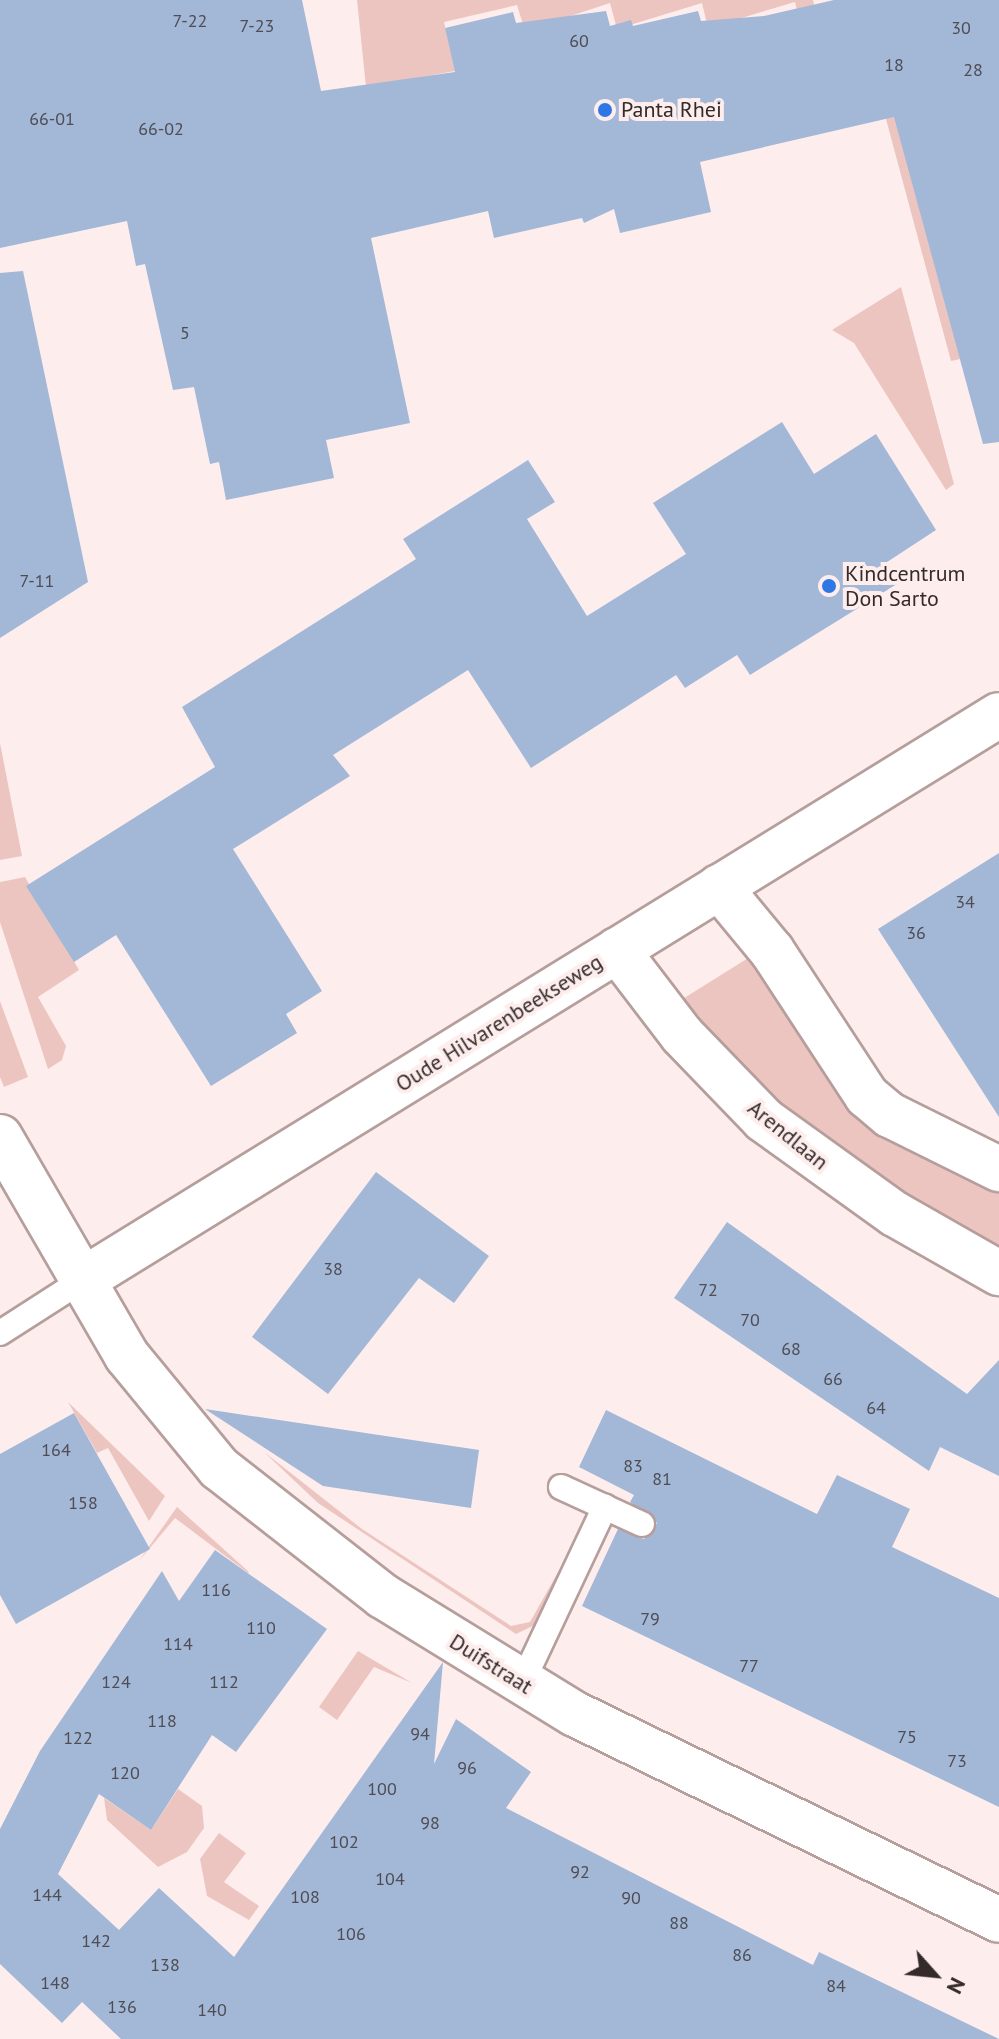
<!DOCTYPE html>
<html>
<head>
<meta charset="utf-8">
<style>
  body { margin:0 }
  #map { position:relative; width:999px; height:2039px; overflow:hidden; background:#fdeeed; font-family:"PT Sans",sans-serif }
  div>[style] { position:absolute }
  .green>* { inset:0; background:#edc5c0 }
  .building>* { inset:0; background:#a3b7d7 }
  .roads { filter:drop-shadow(2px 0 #b59e9b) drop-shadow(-2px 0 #b59e9b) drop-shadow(0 2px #b59e9b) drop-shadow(0 -2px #b59e9b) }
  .lane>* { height:24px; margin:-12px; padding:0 12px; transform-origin:12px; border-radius:12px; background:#fff }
  .street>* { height:44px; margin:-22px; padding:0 22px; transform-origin:22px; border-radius:22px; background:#fff }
  .dots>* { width:22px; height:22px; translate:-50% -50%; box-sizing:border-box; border:4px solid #fdeeed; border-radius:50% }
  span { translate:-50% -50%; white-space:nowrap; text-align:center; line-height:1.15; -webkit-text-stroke:8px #fdeeed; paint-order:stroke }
  .number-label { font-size:18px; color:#4f4d54 }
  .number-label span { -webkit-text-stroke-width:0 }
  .poi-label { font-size:22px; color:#332a29 }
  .left { translate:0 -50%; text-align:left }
  .street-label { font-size:22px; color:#332a29 }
  .north { position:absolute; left:895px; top:1935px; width:80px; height:80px; -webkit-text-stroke:6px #fdeeed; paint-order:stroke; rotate:117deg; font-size:22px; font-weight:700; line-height:32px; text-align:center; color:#332a29 }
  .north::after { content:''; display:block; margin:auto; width:28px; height:36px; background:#332a29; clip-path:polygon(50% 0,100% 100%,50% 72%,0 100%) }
</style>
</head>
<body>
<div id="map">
  <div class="green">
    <i style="clip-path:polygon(357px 0,813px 0,818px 24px,801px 28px,795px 2px,708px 28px,702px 3px,617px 29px,610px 3px,525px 31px,517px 5px,444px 22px,455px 71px,366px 87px)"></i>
    <i style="clip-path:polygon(854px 0,863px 0,947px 310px,960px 359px,951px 361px)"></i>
    <i style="clip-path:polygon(901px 287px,954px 484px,946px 490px,854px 343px,832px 330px)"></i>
    <i style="clip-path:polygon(0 743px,22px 856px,0 860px)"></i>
    <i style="clip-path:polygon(25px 877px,79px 970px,38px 997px,66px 1046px,62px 1060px,48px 1069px,0 922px,0 882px)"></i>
    <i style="clip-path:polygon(753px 955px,834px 1084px,999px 1187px,999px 1254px,847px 1162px,735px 1068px,681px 1000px)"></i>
    <i style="clip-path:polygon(0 1001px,28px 1077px,4px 1087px,0 1077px)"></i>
    <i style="clip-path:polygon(68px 1402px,165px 1496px,149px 1521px,108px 1448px,97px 1453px)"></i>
    <i style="clip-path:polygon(264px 1452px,362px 1529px,511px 1626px,530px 1622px,575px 1542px,535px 1625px,516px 1634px,318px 1503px)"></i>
    <i style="clip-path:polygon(177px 1507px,249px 1572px,248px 1573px,175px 1518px,138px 1562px)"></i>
    <i style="clip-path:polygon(358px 1651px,412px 1683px,374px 1667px,337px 1720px,319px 1707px)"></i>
    <i style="clip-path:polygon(178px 1789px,202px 1806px,204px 1828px,187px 1852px,158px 1867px,107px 1820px,104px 1798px,151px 1830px)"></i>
    <i style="clip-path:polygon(219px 1833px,246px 1853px,224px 1882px,259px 1906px,249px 1920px,207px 1896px,200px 1859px)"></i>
  </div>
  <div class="building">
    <i style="clip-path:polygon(0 0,302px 0,321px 91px,455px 72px,445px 28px,513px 12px,516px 23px,606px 11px,610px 26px,631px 20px,633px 26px,698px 11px,701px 21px,764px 16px,834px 0,999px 0,999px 442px,983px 444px,894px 117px,700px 162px,711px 212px,620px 233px,614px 209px,584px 223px,582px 218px,494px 238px,488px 211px,371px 238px,410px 423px,326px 440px,334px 478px,226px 500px,219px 462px,210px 464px,194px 387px,173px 390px,145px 264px,136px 266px,127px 221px,0 248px)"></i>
    <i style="clip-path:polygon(23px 271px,88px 582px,0 638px,0 273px)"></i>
    <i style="clip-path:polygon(782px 422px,814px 474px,876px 434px,936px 530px,884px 564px,897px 584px,750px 675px,737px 655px,685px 688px,676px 675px,531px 768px,468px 670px,333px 755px,350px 776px,233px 849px,322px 991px,286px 1014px,297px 1033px,211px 1086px,116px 935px,74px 962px,26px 886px,215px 767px,182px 707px,416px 559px,403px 539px,528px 460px,555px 502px,527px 519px,587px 616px,686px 554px,653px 503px)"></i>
    <i style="clip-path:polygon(999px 853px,999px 1117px,878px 929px)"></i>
    <i style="clip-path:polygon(376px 1172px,489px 1256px,454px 1303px,419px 1278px,328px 1394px,252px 1337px)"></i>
    <i style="clip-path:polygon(727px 1222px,967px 1394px,999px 1360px,999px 1476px,940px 1447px,929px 1471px,674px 1298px)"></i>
    <i style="clip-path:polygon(205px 1409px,479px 1450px,471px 1508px,323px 1486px)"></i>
    <i style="clip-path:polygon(606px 1410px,817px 1514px,837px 1475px,910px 1509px,892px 1547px,999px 1598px,999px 1807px,582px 1606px,618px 1529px,644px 1539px,657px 1523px,630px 1502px,634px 1495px,579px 1467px)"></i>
    <i style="clip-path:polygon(74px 1413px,150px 1549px,16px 1624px,0 1595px,0 1454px)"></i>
    <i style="clip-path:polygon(215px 1550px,327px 1629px,236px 1752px,212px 1735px,151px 1830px,99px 1794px,58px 1874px,119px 1930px,159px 1888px,234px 1957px,443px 1662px,434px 1764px,456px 1719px,531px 1772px,506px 1808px,813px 1965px,819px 1952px,999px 2039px,121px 2039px,82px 2002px,62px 2023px,0 1964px,0 1829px,40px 1751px,162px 1571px,179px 1601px)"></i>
  </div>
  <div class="roads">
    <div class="lane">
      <i style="left:0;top:1333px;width:96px;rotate:-32.7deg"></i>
      <i style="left:561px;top:1487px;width:89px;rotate:24.6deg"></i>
      <i style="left:522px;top:1683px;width:195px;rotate:-64.8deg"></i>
    </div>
    <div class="street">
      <i style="left:719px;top:887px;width:83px;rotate:50.4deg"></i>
      <i style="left:772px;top:951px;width:173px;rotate:56.8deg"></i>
      <i style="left:867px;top:1096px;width:30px;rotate:40deg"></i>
      <i style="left:890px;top:1115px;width:122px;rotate:26.4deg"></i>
      <i style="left:617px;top:950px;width:107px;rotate:52.6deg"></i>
      <i style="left:682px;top:1035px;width:118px;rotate:46deg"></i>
      <i style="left:764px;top:1120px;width:161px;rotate:35.7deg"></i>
      <i style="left:895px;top:1214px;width:120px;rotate:29.6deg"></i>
      <i style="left:0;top:1137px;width:253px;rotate:59.9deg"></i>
      <i style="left:127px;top:1356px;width:145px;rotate:50.6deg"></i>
      <i style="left:219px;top:1468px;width:208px;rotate:38deg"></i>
      <i style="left:383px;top:1596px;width:225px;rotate:31.6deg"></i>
      <i style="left:575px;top:1714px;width:471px;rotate:25.9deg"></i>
      <i style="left:81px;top:1281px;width:1078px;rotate:-31.66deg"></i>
    </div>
  </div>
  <div class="dots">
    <i style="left:605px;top:110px;background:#2f77e4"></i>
    <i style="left:829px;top:586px;background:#2f77e4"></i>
  </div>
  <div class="number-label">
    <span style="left:190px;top:21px">7-22</span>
    <span style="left:257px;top:26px">7-23</span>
    <span style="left:961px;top:28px">30</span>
    <span style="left:579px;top:41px">60</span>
    <span style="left:894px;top:65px">18</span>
    <span style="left:973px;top:70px">28</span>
    <span style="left:52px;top:119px">66-01</span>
    <span style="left:161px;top:129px">66-02</span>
    <span style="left:185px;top:333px">5</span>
    <span style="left:37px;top:581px">7-11</span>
    <span style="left:965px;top:902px">34</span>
    <span style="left:916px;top:933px">36</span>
    <span style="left:333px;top:1269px">38</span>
    <span style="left:708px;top:1290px">72</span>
    <span style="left:750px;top:1320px">70</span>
    <span style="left:791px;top:1349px">68</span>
    <span style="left:833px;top:1379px">66</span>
    <span style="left:876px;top:1408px">64</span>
    <span style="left:56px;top:1450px">164</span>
    <span style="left:633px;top:1466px">83</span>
    <span style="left:662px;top:1479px">81</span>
    <span style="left:83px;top:1503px">158</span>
    <span style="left:216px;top:1590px">116</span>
    <span style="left:650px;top:1619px">79</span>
    <span style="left:261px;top:1628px">110</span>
    <span style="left:178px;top:1644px">114</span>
    <span style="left:749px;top:1666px">77</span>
    <span style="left:116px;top:1682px">124</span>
    <span style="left:224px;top:1682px">112</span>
    <span style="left:162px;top:1721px">118</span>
    <span style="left:420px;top:1734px">94</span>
    <span style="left:907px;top:1737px">75</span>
    <span style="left:78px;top:1738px">122</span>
    <span style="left:957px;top:1761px">73</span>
    <span style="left:467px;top:1768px">96</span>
    <span style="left:125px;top:1773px">120</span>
    <span style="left:382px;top:1789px">100</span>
    <span style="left:430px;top:1823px">98</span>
    <span style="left:344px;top:1842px">102</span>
    <span style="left:580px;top:1872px">92</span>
    <span style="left:390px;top:1879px">104</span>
    <span style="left:47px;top:1895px">144</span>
    <span style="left:305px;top:1897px">108</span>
    <span style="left:631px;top:1898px">90</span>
    <span style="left:679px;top:1923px">88</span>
    <span style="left:351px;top:1934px">106</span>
    <span style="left:96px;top:1941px">142</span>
    <span style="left:742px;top:1955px">86</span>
    <span style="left:165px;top:1965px">138</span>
    <span style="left:55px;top:1983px">148</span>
    <span style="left:836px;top:1986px">84</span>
    <span style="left:122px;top:2007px">136</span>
    <span style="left:212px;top:2010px">140</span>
  </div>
  <div class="poi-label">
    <span class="left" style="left:621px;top:110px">Panta Rhei</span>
    <span class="left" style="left:845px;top:586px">Kindcentrum<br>Don Sarto</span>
  </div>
  <div class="street-label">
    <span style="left:499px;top:1023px;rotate:-32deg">Oude Hilvarenbeekseweg</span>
    <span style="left:788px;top:1135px;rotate:39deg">Arendlaan</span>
    <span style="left:491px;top:1664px;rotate:32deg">Duifstraat</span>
  </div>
  <div class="north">N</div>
</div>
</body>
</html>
